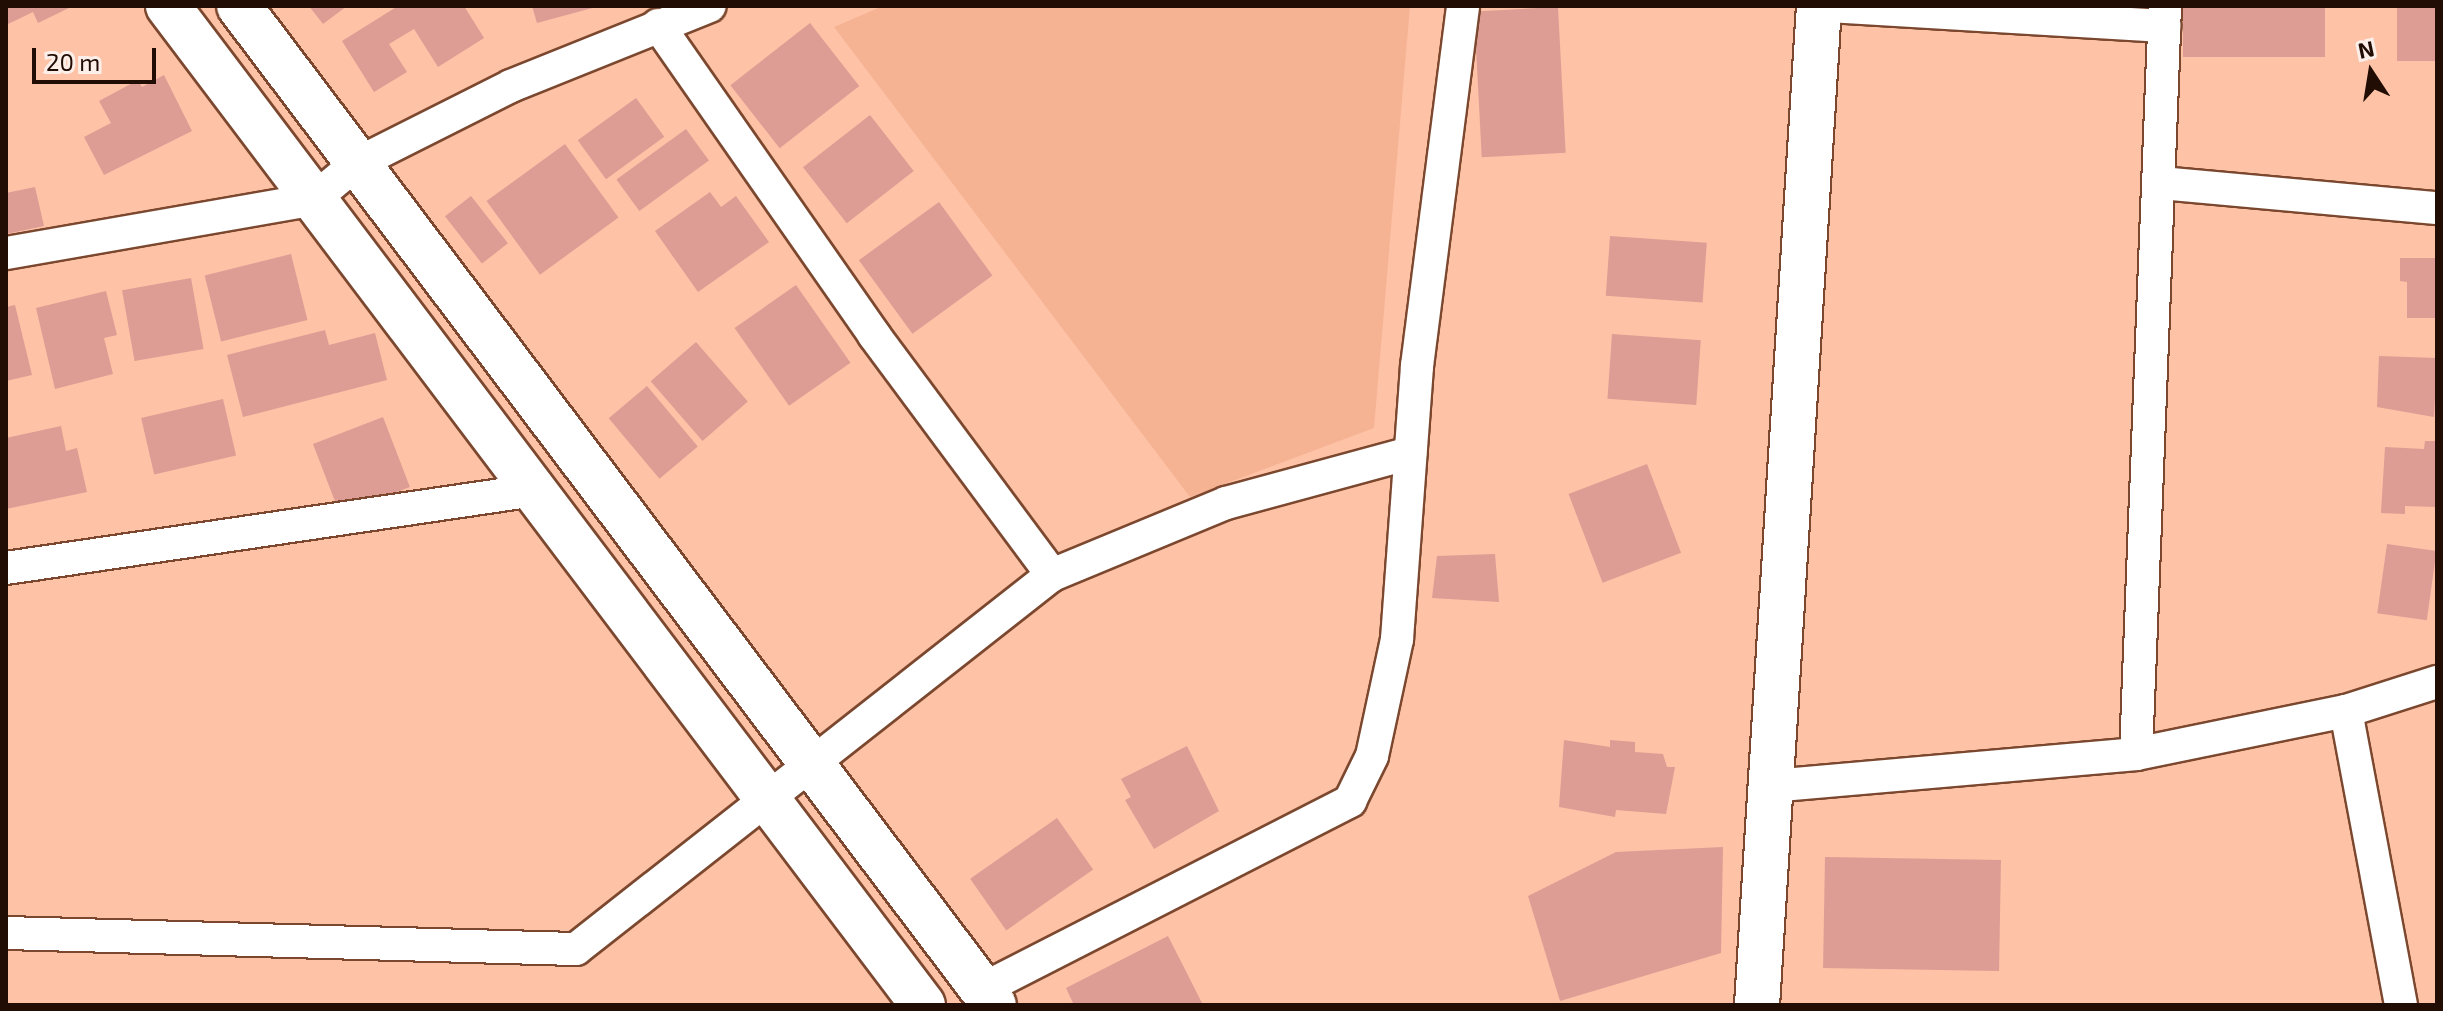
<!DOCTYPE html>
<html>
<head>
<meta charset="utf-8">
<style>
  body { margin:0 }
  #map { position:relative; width:2443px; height:1011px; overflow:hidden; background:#fec2a6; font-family:"Exo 2",sans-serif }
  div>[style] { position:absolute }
  .built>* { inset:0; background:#f6b394 }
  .building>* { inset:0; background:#dd9c94; transform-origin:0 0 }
  .roads { filter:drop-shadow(2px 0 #7b482f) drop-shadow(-2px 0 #7b482f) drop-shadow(0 2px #7b482f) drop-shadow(0 -2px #7b482f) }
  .street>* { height:32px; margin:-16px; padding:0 16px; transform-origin:16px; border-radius:16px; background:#fff }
  .secondary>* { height:44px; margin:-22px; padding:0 22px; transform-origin:22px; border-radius:22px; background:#fff }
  span { translate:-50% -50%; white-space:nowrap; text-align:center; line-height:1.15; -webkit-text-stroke:6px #fcefea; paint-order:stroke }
  .frame { position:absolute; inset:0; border:8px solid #210d04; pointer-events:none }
  .north { position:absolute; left:2331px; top:32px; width:80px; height:80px; -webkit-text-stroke:6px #fcefea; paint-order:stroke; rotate:348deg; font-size:22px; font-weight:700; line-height:32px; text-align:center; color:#210d04 }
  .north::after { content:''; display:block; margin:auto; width:28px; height:36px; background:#210d04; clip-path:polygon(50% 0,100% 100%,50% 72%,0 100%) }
  .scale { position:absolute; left:32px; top:48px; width:124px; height:36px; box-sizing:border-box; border:4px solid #210d04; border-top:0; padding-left:10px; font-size:24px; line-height:28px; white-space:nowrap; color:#210d04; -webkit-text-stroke:6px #fcefea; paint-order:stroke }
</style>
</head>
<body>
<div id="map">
  <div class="built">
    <i style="clip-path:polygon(883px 6px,1410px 6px,1374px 428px,1190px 497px,834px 27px)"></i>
  </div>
  <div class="building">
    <i style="clip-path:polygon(6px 6px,73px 6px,38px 23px,33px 12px,6px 25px)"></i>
    <i style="clip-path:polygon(309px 6px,347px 6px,323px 24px)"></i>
    <i style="clip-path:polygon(398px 6px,464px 6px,484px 38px,438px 67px,414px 29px,389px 44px,407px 72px,374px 92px,342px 41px)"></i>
    <i style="clip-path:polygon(532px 6px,596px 6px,596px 7px,537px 23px)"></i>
    <i style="left:2183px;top:6px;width:142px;height:51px"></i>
    <i style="left:2397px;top:6px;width:40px;height:55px"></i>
    <i style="left:1558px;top:7px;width:146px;height:84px;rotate:87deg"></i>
    <i style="left:810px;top:23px;width:80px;height:101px;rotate:52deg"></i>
    <i style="clip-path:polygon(164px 75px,192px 131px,104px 175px,84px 137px,111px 123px,99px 101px,138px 80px,142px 87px)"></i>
    <i style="left:636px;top:98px;width:48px;height:72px;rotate:54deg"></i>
    <i style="left:870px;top:115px;width:71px;height:85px;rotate:52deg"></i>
    <i style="left:686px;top:129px;width:39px;height:86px;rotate:54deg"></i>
    <i style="left:565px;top:144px;width:91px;height:97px;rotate:54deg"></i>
    <i style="clip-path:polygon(35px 187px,44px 226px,6px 234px,6px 193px)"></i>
    <i style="clip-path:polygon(710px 192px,721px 207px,736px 196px,769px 242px,698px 292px,655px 231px)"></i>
    <i style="left:471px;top:196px;width:60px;height:33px;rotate:52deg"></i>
    <i style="left:939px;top:202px;width:91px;height:99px;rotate:54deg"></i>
    <i style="left:1610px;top:236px;width:97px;height:60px;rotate:4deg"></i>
    <i style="left:291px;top:254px;width:68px;height:89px;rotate:76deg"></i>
    <i style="clip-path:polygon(2400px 258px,2437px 258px,2437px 318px,2407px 318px,2407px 282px,2400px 281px)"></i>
    <i style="left:191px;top:278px;width:72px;height:70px;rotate:80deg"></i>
    <i style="left:796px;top:285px;width:95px;height:75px;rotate:55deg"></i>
    <i style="clip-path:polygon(106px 291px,117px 335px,104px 338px,113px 374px,55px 389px,36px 308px)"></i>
    <i style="clip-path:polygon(15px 305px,32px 375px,6px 381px,6px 307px)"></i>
    <i style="clip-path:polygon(325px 330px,329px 345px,375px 333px,387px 380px,243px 417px,227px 355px)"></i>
    <i style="left:1612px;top:334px;width:89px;height:65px;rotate:4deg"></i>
    <i style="left:696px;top:342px;width:79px;height:60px;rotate:49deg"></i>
    <i style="clip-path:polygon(2379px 356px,2437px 358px,2434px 417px,2377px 407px)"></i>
    <i style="left:647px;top:386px;width:79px;height:50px;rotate:50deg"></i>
    <i style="left:223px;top:399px;width:58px;height:84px;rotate:77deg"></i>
    <i style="left:383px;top:417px;width:75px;height:75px;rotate:69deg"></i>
    <i style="clip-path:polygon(61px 426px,66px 451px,77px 448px,87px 492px,6px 509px,6px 438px)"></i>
    <i style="clip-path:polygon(2425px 441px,2437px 441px,2437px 507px,2405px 506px,2405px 514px,2381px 513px,2385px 447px,2424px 449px)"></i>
    <i style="left:1647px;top:464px;width:95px;height:84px;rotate:69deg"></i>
    <i style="left:2387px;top:544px;width:50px;height:70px;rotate:8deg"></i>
    <i style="clip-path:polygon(1495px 554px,1499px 602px,1432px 598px,1437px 556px)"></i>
    <i style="clip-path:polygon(1564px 740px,1610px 747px,1610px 740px,1635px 742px,1635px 752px,1663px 754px,1667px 767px,1675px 767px,1666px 814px,1616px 810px,1615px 817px,1559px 807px)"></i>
    <i style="clip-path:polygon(1187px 746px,1219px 811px,1154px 849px,1125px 800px,1131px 797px,1121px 779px)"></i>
    <i style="left:1057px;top:818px;width:63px;height:106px;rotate:55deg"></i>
    <i style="clip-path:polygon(1723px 847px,1721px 953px,1560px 1001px,1528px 896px,1616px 852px)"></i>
    <i style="left:1825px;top:857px;width:176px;height:111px;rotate:1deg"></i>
    <i style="clip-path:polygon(1168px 936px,1203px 1005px,1074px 1005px,1066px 988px)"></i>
  </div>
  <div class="roads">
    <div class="street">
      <i style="left:1828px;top:6px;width:337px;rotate:3.4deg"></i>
      <i style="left:658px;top:25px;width:378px;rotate:55.1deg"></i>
      <i style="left:874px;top:335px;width:299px;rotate:53.4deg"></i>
      <i style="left:2160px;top:183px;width:278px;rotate:5.2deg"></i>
      <i style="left:6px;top:253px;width:313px;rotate:-9.9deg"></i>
      <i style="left:314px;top:199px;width:55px;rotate:-39.8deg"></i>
      <i style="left:356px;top:164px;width:174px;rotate:-26.7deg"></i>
      <i style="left:511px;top:86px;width:214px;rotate:-21.9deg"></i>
      <i style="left:6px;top:568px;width:535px;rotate:-8.39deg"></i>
      <i style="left:2346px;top:711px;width:299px;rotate:79.4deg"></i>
      <i style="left:2136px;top:754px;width:749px;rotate:-87.78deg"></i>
      <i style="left:1771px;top:786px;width:366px;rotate:-5deg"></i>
      <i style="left:2136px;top:754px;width:214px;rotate:-11.6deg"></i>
      <i style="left:2346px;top:711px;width:96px;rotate:-17.7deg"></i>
      <i style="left:6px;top:933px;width:570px;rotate:1.61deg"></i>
      <i style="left:576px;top:949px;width:605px;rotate:-38.16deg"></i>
      <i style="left:1052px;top:575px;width:188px;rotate:-22.5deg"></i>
      <i style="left:1226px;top:503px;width:191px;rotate:-15.2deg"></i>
      <i style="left:981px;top:990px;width:415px;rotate:-27.1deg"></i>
      <i style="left:1350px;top:801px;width:50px;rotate:-63.9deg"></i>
      <i style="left:1372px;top:756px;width:120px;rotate:-77.9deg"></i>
      <i style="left:1397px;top:639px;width:274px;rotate:-85.8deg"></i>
      <i style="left:1417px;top:366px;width:363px;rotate:-82.7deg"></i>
    </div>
    <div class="secondary">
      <i style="left:168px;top:6px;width:1252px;rotate:52.92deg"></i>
      <i style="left:239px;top:6px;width:1252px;rotate:52.92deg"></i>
      <i style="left:1757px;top:1005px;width:1001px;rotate:-86.45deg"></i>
    </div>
  </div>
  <div class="frame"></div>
  <div class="north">N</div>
  <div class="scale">20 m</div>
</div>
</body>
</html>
